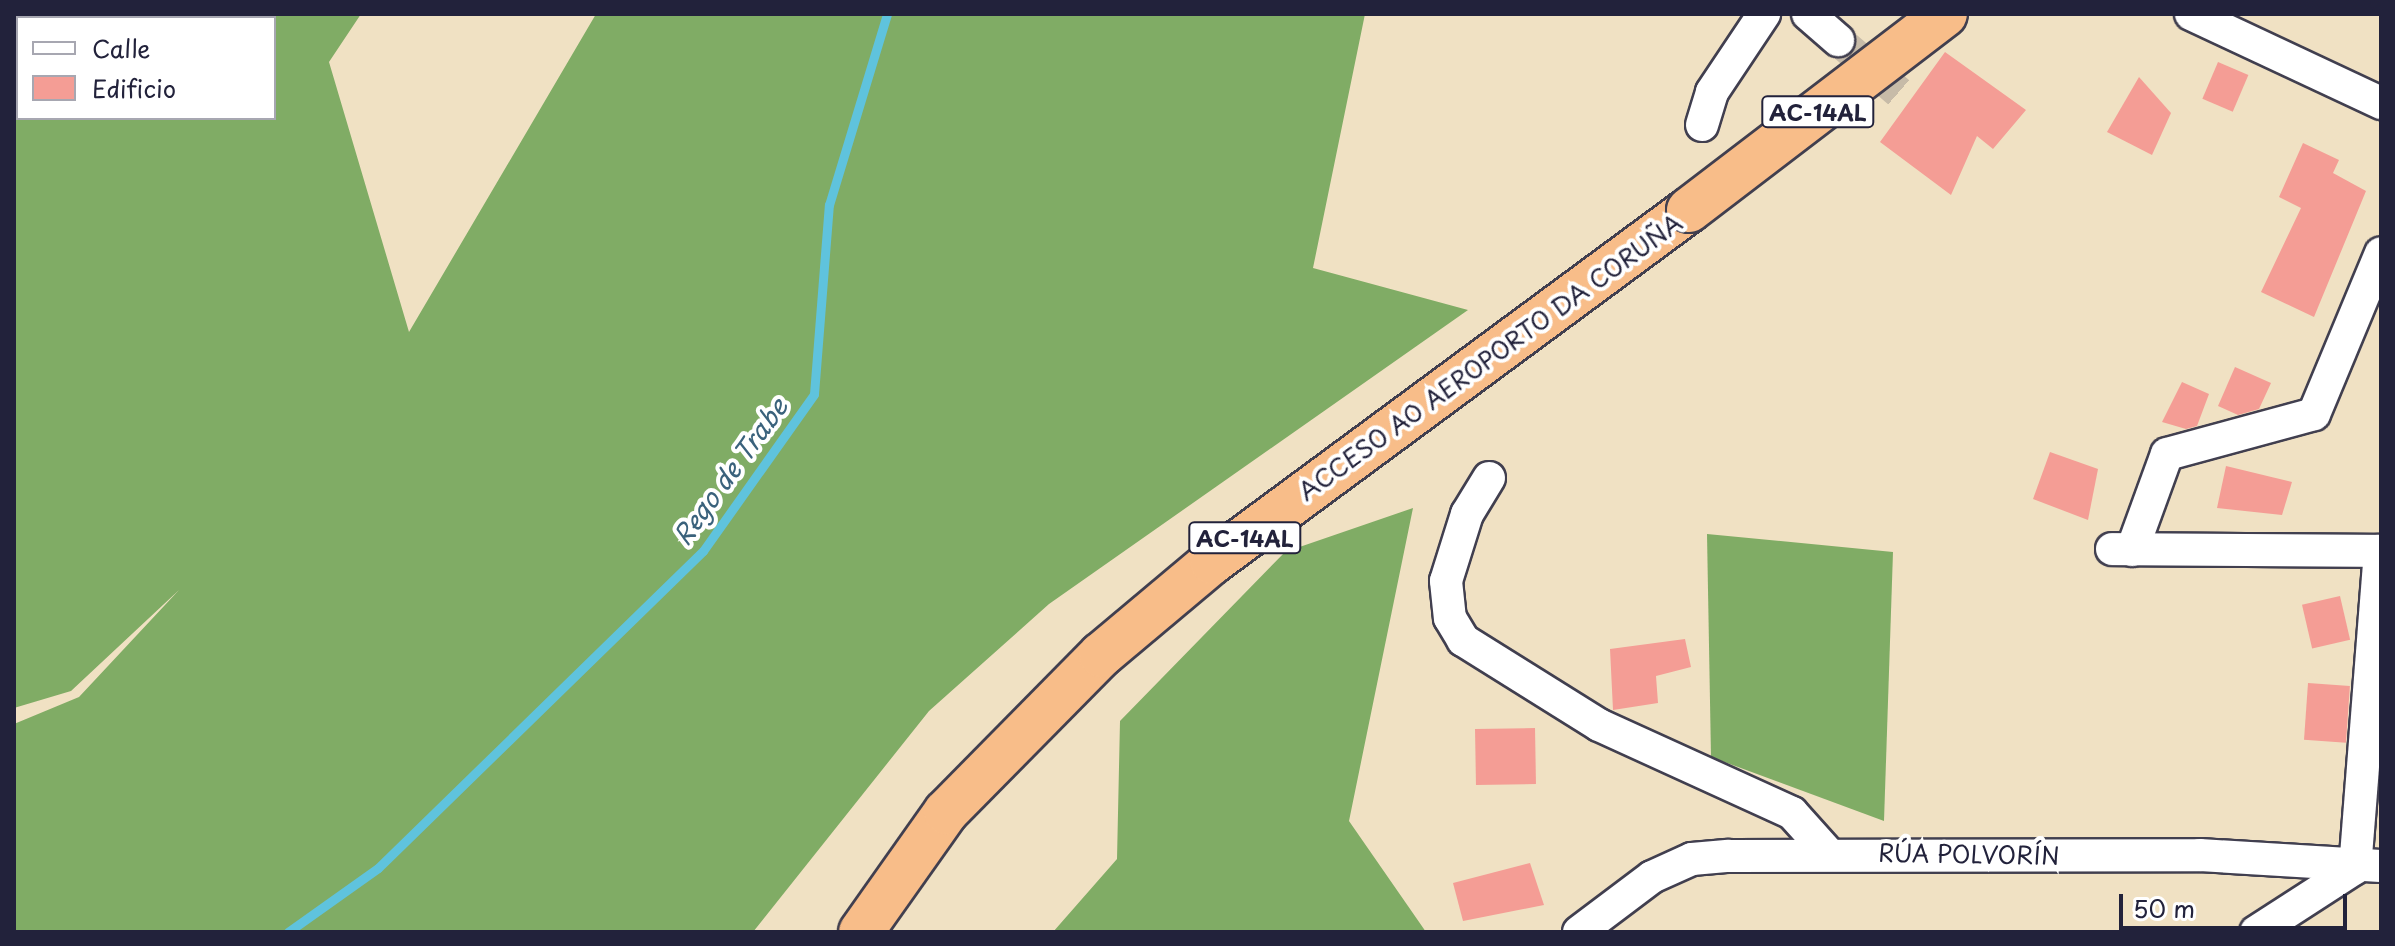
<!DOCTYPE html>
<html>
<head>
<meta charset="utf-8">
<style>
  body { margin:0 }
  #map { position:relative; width:2395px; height:946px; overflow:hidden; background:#f0e1c3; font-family:"Playpen Sans",sans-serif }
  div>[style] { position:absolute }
  .forest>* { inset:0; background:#80ac65 }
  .stream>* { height:9px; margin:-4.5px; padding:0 4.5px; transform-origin:4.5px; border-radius:4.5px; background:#5fc3dd }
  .building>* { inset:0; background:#f49d95; transform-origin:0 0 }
  .minor-tunnel>* { height:32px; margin-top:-16px; transform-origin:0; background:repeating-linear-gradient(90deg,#c7bba8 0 32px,transparent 0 48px) }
  .roads { filter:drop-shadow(2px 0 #413f4f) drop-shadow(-2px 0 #413f4f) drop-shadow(0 2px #413f4f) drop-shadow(0 -2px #413f4f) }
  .minor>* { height:32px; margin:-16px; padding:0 16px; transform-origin:16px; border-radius:16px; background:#fff }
  .highway>* { height:44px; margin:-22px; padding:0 22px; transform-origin:22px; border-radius:22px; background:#f8bd89 }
  .bridges { filter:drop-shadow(2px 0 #413f4f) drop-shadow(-2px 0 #413f4f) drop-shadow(0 2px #413f4f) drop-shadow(0 -2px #413f4f) }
  .highway-bridge>* { height:44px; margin:-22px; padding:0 22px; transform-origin:22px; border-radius:22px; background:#f8bd89 }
  span { translate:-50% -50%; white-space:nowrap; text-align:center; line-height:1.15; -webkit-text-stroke:8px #fff; paint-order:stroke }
  .shield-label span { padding:2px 6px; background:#fff; border:2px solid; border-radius:6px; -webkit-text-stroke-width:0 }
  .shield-label { font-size:22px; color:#22223b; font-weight:700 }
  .street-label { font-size:24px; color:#22223b }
  .water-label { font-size:26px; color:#3a627c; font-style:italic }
  .frame { position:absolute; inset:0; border:16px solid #22223b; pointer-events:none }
  .legend { position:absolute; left:16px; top:16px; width:260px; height:104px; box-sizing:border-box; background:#fff; border:2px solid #a7a7b1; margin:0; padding:10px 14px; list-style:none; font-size:24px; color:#22223b }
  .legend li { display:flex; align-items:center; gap:16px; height:40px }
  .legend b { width:40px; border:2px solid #a7a7b1 }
  .scale { position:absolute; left:2119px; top:894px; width:228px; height:36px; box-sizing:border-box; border:4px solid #22223b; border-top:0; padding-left:10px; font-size:24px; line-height:28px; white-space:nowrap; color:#22223b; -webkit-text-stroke:6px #fff; paint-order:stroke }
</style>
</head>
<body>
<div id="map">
  <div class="forest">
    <i style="clip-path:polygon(evenodd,14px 14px,361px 14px,329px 62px,409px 332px,596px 14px,1365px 14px,1313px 268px,1468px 310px,1049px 604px,929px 711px,753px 932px,14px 932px,14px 724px,79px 697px,179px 590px,71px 691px,14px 708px,14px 14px,18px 18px,274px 18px,274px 118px,18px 118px,18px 18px)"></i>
    <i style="clip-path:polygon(1413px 508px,1349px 821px,1426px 932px,1053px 932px,1117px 859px,1120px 721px,1285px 552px)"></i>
    <i style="clip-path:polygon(1707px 534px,1893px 552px,1884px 821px,1711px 757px)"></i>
  </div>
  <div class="stream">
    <i style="left:288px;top:932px;width:110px;rotate:-35.4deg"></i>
    <i style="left:378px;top:868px;width:454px;rotate:-44.3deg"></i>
    <i style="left:703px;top:551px;width:192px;rotate:-54.7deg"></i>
    <i style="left:814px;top:394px;width:190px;rotate:-85.5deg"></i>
    <i style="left:829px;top:205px;width:200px;rotate:-73.1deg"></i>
  </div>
  <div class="building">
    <i style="clip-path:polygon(1945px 52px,2026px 110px,1993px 149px,1977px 136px,1951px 195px,1880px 142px)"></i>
    <i style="left:2218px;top:62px;width:33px;height:40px;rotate:23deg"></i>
    <i style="clip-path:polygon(2139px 77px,2171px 113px,2152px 155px,2107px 132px)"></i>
    <i style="clip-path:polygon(2303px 143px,2339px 160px,2333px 173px,2366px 191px,2314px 317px,2261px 292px,2301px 208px,2279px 197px)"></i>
    <i style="clip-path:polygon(2235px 367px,2271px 383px,2259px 409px,2238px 415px,2218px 406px)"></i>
    <i style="clip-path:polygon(2182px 382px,2209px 394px,2197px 426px,2186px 429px,2162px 422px)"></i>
    <i style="clip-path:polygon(2050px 452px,2098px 469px,2088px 520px,2033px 499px)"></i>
    <i style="clip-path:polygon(2226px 466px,2292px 482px,2282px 515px,2217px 508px)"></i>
    <i style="left:2340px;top:596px;width:45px;height:39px;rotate:77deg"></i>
    <i style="clip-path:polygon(1685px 639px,1691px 667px,1656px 676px,1658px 703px,1613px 710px,1610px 649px)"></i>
    <i style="left:2308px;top:683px;width:42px;height:57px;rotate:4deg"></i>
    <i style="left:1535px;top:728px;width:56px;height:60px;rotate:89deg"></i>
    <i style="clip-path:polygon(1530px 863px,1544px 905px,1463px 921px,1453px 883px)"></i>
  </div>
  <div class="minor-tunnel">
    <i style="left:1838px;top:40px;width:94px;rotate:40.7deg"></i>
  </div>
  <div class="roads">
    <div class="minor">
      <i style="left:1808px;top:14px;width:40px;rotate:41deg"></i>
      <i style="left:2191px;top:14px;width:210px;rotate:25.1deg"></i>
      <i style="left:1702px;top:125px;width:34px;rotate:-73deg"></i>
      <i style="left:1712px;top:92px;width:94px;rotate:-56.3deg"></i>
      <i style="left:1489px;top:478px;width:42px;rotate:121.4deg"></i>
      <i style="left:1467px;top:514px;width:70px;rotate:107.4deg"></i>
      <i style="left:1446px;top:581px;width:37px;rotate:84deg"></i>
      <i style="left:1450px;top:618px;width:26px;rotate:59deg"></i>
      <i style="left:1463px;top:640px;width:160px;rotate:32deg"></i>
      <i style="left:1599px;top:725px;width:212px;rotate:24.5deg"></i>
      <i style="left:1792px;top:813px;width:54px;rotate:48deg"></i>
      <i style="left:2112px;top:549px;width:268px;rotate:0.4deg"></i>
      <i style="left:2380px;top:551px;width:318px;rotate:94.5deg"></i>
      <i style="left:2355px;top:868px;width:118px;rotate:147.1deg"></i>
      <i style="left:2132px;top:550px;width:102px;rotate:-70deg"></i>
      <i style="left:2167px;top:454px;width:152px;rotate:-15.2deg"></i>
      <i style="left:2314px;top:414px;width:174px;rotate:-67.4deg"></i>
      <i style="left:1579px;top:932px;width:91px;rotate:-37deg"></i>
      <i style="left:1652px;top:877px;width:44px;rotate:-24.2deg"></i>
      <i style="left:1692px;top:859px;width:37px;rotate:-5deg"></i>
      <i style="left:1729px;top:856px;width:471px;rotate:-0.1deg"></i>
      <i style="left:2200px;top:855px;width:181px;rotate:3.5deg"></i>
    </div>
    <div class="highway">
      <i style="left:861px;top:932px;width:147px;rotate:-54.7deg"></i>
      <i style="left:946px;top:812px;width:221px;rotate:-45.4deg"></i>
      <i style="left:1101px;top:655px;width:145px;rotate:-40deg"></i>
      <i style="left:1212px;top:562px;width:593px;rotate:-36.43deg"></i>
    </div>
  </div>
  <div class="bridges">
    <div class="highway-bridge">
      <i style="left:1689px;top:210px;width:322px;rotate:-37.4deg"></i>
    </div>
  </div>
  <div class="shield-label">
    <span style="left:1818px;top:112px">AC-14AL</span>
    <span style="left:1245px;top:538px">AC-14AL</span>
  </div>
  <div class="street-label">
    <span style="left:1490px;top:357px;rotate:-36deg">ACCESO AO AEROPORTO DA CORUÑA</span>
    <span style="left:1969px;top:854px;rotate:1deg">RÚA POLVORÍN</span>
  </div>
  <div class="water-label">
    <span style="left:730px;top:471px;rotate:-54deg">Rego de Trabe</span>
  </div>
  <div class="frame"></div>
  <ul class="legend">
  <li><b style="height:10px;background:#fff"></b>Calle</li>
  <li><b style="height:22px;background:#f49d95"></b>Edificio</li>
  </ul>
  <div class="scale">50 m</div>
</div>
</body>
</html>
